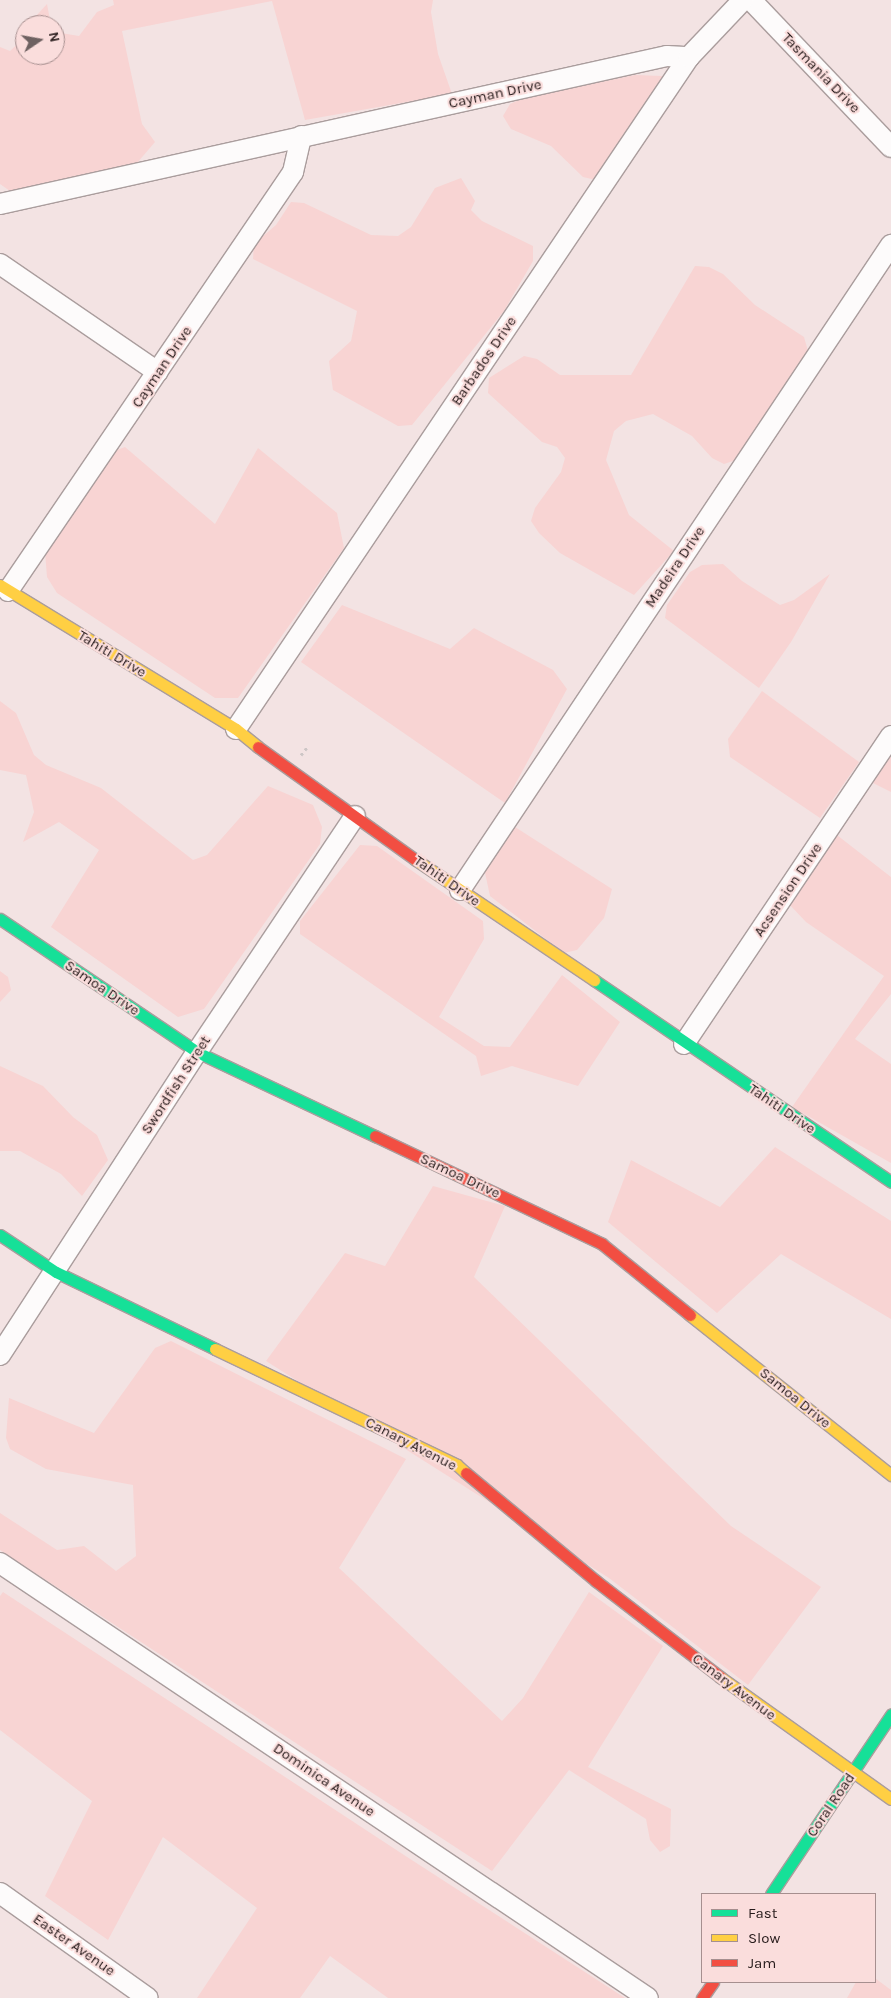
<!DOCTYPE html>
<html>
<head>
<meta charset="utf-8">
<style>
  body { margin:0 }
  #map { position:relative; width:891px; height:1998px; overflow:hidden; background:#f3e3e3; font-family:Karla,sans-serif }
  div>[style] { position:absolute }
  .green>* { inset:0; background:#f8d4d3 }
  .path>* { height:3px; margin-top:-1.5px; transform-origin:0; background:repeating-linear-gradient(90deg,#cdc6c6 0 2.5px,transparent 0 6.5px) }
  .roads { filter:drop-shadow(1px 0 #aa9d9d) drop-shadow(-1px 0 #aa9d9d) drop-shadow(0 1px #aa9d9d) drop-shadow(0 -1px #aa9d9d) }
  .street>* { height:20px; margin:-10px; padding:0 10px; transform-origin:10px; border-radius:10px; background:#fdfbfb }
  .fast>* { height:11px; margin:-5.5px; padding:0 5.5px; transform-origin:5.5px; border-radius:5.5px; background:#16e098 }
  .slow>* { height:11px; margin:-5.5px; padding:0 5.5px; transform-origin:5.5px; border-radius:5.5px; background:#ffcf43 }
  .jam>* { height:11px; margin:-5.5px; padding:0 5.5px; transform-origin:5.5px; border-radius:5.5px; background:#f24e42 }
  span { translate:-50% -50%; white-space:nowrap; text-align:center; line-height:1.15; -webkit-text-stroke:4px #fadddc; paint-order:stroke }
  .street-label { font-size:15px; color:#271b1b }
  .legend { position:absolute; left:701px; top:1893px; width:175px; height:90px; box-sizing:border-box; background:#fadddc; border:1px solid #a68f8f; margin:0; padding:6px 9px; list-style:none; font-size:15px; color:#271b1b }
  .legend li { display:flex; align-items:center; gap:10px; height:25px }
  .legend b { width:25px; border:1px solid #a68f8f }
  .north { position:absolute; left:15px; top:15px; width:50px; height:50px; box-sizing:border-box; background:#fadddc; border:1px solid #a68f8f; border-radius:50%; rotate:78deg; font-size:14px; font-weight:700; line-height:20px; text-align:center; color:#271b1b }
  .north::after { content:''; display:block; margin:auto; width:18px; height:22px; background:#6e6161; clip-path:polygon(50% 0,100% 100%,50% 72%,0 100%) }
</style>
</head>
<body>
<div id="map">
  <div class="green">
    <i style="clip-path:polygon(113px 0,433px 0,431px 12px,438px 54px,452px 94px,305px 120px,272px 1px,122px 31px,142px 124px,155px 142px,137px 163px,10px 191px,0 184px,0 47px,10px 51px,25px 37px,25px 55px,55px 55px,55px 32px,79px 36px,97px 12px,114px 5px)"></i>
    <i style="clip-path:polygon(47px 4px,51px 25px,33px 25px,36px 16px)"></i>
    <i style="clip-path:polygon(635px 75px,662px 76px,663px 106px,596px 180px,583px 177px,551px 146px,511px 129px,503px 116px,510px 104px,523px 98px)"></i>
    <i style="clip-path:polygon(461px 178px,475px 201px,471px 210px,482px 221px,533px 246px,533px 261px,504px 311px,412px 425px,398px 426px,333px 390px,329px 361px,351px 341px,357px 311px,253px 259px,254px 244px,276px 225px,291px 202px,304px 203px,371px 235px,398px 236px,411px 227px,435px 188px)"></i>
    <i style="clip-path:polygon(695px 266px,709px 267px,723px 274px,755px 305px,804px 337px,808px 351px,739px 459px,724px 464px,712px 458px,692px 436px,653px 414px,626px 421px,614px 431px,606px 460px,629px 515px,674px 551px,634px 595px,560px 553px,539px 533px,531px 521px,535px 508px,561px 472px,565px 458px,557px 447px,542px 442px,488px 393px,489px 378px,524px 356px,537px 359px,560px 375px,631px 375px)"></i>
    <i style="clip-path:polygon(125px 447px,215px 524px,258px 448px,337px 513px,344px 548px,238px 698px,215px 698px,57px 593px,47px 577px,45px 552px,109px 453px)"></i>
    <i style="clip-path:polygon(723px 564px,742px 581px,780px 605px,794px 600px,830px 574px,791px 642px,759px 688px,665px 618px,667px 605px,690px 572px,702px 565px)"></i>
    <i style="clip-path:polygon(342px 605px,450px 649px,474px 628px,553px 670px,567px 689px,505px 803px,301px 662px)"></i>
    <i style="clip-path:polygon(762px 691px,859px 762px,820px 818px,730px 757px,728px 739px)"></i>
    <i style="clip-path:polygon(0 701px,16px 713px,34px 755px,46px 765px,101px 788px,193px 860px,207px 855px,268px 786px,313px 805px,322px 827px,320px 844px,204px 1009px,178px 1017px,51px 927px,99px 850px,59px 822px,23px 842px,34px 812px,26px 775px,0 770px)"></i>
    <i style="clip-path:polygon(891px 756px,891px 792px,873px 783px)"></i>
    <i style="clip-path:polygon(515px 827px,612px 889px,604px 918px,577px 950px,564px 953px,490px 896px,484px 868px)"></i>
    <i style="clip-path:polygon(833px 832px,891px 877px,891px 994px,855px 1039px,891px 1064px,891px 1163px,792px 1107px,884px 976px,806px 922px,788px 903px)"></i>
    <i style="clip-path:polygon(360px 845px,377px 846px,483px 921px,484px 939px,439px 1017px,484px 1046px,510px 1047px,562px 975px,620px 1022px,578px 1086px,512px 1066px,481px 1076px,476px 1056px,300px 934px,300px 921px)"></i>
    <i style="clip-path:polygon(0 971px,8px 977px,11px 990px,0 1002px)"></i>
    <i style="clip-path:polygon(0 1066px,43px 1086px,73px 1117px,97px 1135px,108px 1160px,82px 1196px,61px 1174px,20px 1151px,0 1151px)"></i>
    <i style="clip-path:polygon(775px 1147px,891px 1221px,891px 1319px,781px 1254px,717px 1313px,608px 1222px,631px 1160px,720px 1207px)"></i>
    <i style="clip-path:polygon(433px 1186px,505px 1206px,474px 1277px,731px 1526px,821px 1587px,748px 1685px,609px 1578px,266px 1361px,345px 1253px,385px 1266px)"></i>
    <i style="clip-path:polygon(171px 1341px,406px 1459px,339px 1568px,502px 1721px,523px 1698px,589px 1592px,663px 1646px,588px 1767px,671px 1809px,670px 1846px,660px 1852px,650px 1840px,646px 1819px,569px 1770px,492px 1871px,0 1550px,0 1513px,57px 1550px,84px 1546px,116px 1571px,136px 1556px,133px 1485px,46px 1469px,10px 1449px,6px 1438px,9px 1398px,94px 1433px,155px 1348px)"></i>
    <i style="clip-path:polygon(3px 1592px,404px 1855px,625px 1998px,388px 1998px,330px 1956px,300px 1998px,197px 1998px,257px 1908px,163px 1837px,108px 1940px,45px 1896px,92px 1801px,0 1730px,0 1596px)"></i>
    <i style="clip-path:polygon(875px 1978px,891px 1990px,891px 1998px,847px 1998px,856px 1982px,875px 1982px)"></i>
  </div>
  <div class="path">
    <i style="left:301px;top:755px;width:11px;rotate:-52deg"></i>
  </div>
  <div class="roads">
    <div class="street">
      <i style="left:751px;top:0;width:203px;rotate:46.4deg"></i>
      <i style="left:0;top:204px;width:683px;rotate:-12.51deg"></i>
      <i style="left:667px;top:56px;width:22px;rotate:3deg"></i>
      <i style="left:0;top:264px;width:191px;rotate:34.4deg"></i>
      <i style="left:8px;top:591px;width:507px;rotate:-55.78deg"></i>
      <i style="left:293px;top:172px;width:37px;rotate:-77deg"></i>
      <i style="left:236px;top:729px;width:810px;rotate:-56.02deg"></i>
      <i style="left:689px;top:57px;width:79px;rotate:-46.5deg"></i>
      <i style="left:460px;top:890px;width:776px;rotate:-56.25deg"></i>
      <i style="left:684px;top:1044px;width:371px;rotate:-56.1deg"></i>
      <i style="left:0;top:1355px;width:361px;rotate:-57deg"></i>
      <i style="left:197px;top:1052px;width:284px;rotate:-56.2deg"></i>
      <i style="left:0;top:1563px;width:780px;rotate:33.87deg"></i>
      <i style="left:0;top:1893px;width:181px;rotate:35.4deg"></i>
    </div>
    <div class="fast">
      <i style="left:0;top:919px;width:238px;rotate:34deg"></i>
      <i style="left:197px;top:1052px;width:197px;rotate:25.3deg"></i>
      <i style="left:594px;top:980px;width:359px;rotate:34.2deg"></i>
      <i style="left:0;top:1235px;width:67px;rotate:33.5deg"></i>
      <i style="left:56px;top:1272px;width:177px;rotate:25.8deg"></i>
      <i style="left:771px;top:1894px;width:216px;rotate:-56.2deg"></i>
    </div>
    <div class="slow">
      <i style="left:0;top:585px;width:276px;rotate:31.4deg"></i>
      <i style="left:236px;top:729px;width:28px;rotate:39deg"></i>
      <i style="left:416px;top:860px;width:215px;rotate:34deg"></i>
      <i style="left:690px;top:1315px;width:257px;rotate:38.5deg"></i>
      <i style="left:215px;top:1349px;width:268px;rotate:25.6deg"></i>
      <i style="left:457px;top:1465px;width:12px;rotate:42deg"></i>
      <i style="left:720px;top:1677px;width:210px;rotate:35.5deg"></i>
    </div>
    <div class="jam">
      <i style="left:258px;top:747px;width:194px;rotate:35.6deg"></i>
      <i style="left:375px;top:1136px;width:251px;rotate:25.4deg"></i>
      <i style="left:602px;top:1244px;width:113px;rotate:38.9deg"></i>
      <i style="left:466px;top:1473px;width:169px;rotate:39.7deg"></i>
      <i style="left:596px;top:1581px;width:157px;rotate:37.7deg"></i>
      <i style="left:702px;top:1998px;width:19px;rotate:-55deg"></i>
    </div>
  </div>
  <div class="street-label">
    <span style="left:821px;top:73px;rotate:46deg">Tasmania Drive</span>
    <span style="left:495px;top:94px;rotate:-12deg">Cayman Drive</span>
    <span style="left:484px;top:361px;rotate:-56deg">Barbados Drive</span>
    <span style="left:162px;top:367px;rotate:-56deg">Cayman Drive</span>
    <span style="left:675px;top:567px;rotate:-56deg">Madeira Drive</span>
    <span style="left:112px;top:654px;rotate:31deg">Tahiti Drive</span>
    <span style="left:447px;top:881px;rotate:35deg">Tahiti Drive</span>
    <span style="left:788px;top:890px;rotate:-56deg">Acsension Drive</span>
    <span style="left:102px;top:988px;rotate:34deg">Samoa Drive</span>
    <span style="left:176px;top:1085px;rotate:-57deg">Swordfish Street</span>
    <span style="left:782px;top:1109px;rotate:34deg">Tahiti Drive</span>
    <span style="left:460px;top:1176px;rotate:25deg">Samoa Drive</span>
    <span style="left:795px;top:1398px;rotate:39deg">Samoa Drive</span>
    <span style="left:411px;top:1444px;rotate:27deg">Canary Avenue</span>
    <span style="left:734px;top:1687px;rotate:37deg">Canary Avenue</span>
    <span style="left:324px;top:1780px;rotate:34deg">Dominica Avenue</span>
    <span style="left:831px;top:1805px;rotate:-56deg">Coral Road</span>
    <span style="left:74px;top:1945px;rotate:35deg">Easter Avenue</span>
  </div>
  <ul class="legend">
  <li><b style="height:6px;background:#16e098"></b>Fast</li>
  <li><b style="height:6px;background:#ffcf43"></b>Slow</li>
  <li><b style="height:6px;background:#f24e42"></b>Jam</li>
  </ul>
  <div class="north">N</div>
</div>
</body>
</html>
